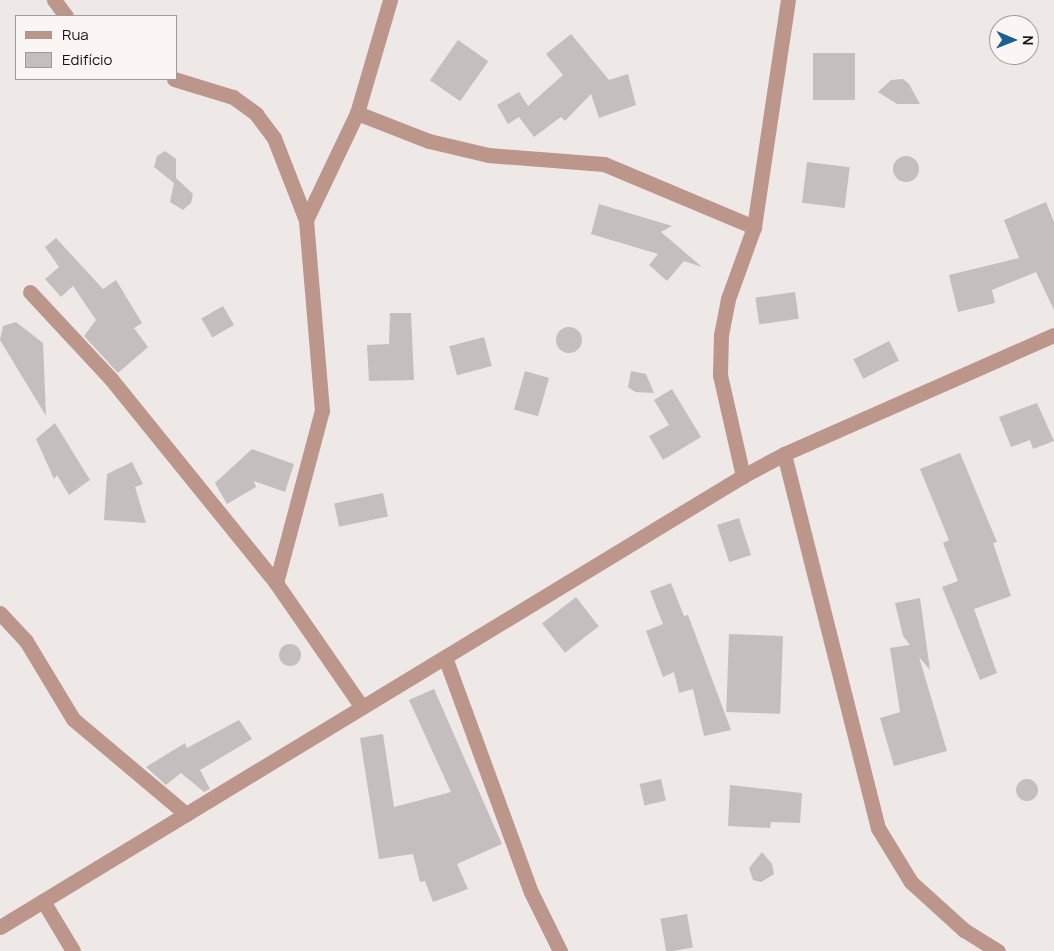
<!DOCTYPE html>
<html>
<head>
<meta charset="utf-8">
<style>
  body { margin:0 }
  #map { position:relative; width:1054px; height:951px; overflow:hidden; background:#eee8e7; font-family:Manrope,sans-serif }
  div>[style] { position:absolute }
  .building>* { inset:0; background:#c4bfbe; transform-origin:0 0 }
  .round { border-radius:50% }
  .minor>* { height:15px; margin:-7.5px; padding:0 7.5px; transform-origin:7.5px; border-radius:7.5px; background:#bd968b }
  span { translate:-50% -50%; white-space:nowrap; text-align:center; line-height:1.15; -webkit-text-stroke:4px #fbf6f4; paint-order:stroke }
  .legend { position:absolute; left:15px; top:15px; width:162px; height:65px; box-sizing:border-box; background:#fbf6f4; border:1px solid #9f9b9a; margin:0; padding:6px 9px; list-style:none; font-size:15px; color:#141312 }
  .legend li { display:flex; align-items:center; gap:10px; height:25px }
  .legend b { width:25px; border:1px solid #9f9b9a }
  .north { position:absolute; left:989px; top:15px; width:50px; height:50px; box-sizing:border-box; background:#fbf6f4; border:1px solid #9f9b9a; border-radius:50%; rotate:91deg; font-size:14px; font-weight:700; line-height:20px; text-align:center; color:#141312 }
  .north::after { content:''; display:block; margin:auto; width:18px; height:22px; background:#195f94; clip-path:polygon(50% 0,100% 100%,50% 72%,0 100%) }
</style>
</head>
<body>
<div id="map">
  <div class="building">
    <i style="clip-path:polygon(571px 34px,609px 80px,628px 74px,636px 105px,599px 118px,591px 94px,565px 121px,561px 117px,534px 137px,519px 117px,508px 124px,497px 105px,519px 92px,528px 106px,563px 75px,546px 54px)"></i>
    <i style="left:458px;top:40px;width:37px;height:49px;rotate:35deg"></i>
    <i style="left:813px;top:53px;width:42px;height:47px"></i>
    <i style="clip-path:polygon(903px 79px,909px 84px,920px 104px,897px 104px,878px 92px,891px 80px)"></i>
    <i style="clip-path:polygon(165px 151px,176px 159px,176px 178px,193px 194px,191px 203px,183px 210px,170px 202px,174px 183px,154px 167px,157px 156px)"></i>
    <i class="round" style="left:893px;top:156px;width:26px;height:26px"></i>
    <i style="left:807px;top:162px;width:43px;height:41px;rotate:7deg"></i>
    <i style="clip-path:polygon(1046px 202px,1054px 222px,1054px 310px,1036px 272px,992px 290px,995px 303px,958px 312px,949px 275px,1019px 258px,1004px 220px)"></i>
    <i style="clip-path:polygon(599px 204px,672px 226px,661px 232px,702px 267px,684px 261px,667px 281px,649px 265px,658px 254px,591px 234px)"></i>
    <i style="clip-path:polygon(56px 238px,103px 289px,116px 280px,142px 323px,134px 328px,148px 347px,118px 373px,84px 336px,96px 320px,73px 286px,61px 297px,45px 279px,59px 267px,45px 247px)"></i>
    <i style="left:795px;top:292px;width:27px;height:40px;rotate:82deg"></i>
    <i style="left:223px;top:306px;width:22px;height:25px;rotate:60deg"></i>
    <i style="clip-path:polygon(390px 313px,411px 313px,414px 380px,369px 381px,367px 345px,389px 344px)"></i>
    <i style="clip-path:polygon(16px 322px,43px 343px,46px 416px,0 340px,3px 326px)"></i>
    <i class="round" style="left:556px;top:327px;width:26px;height:26px"></i>
    <i style="left:484px;top:337px;width:30px;height:36px;rotate:75deg"></i>
    <i style="left:889px;top:341px;width:22px;height:40px;rotate:63deg"></i>
    <i style="left:525px;top:371px;width:25px;height:40px;rotate:16deg"></i>
    <i style="clip-path:polygon(631px 371px,646px 374px,654px 393px,635px 392px,628px 387px)"></i>
    <i style="clip-path:polygon(672px 389px,701px 437px,663px 460px,649px 436px,669px 425px,654px 400px)"></i>
    <i style="clip-path:polygon(1037px 403px,1054px 441px,1033px 449px,1030px 440px,1011px 447px,999px 417px)"></i>
    <i style="clip-path:polygon(55px 423px,90px 480px,69px 495px,57px 475px,54px 479px,36px 439px)"></i>
    <i style="clip-path:polygon(252px 449px,294px 464px,285px 492px,254px 481px,256px 487px,227px 504px,215px 483px)"></i>
    <i style="clip-path:polygon(960px 453px,997px 542px,993px 543px,1011px 596px,974px 609px,997px 673px,980px 680px,942px 587px,958px 581px,943px 543px,949px 540px,920px 469px)"></i>
    <i style="clip-path:polygon(132px 462px,143px 484px,135px 487px,146px 523px,104px 520px,107px 474px)"></i>
    <i style="left:383px;top:493px;width:24px;height:50px;rotate:78deg"></i>
    <i style="left:739px;top:518px;width:39px;height:23px;rotate:72deg"></i>
    <i style="clip-path:polygon(671px 583px,684px 616px,688px 615px,731px 730px,704px 736px,693px 689px,679px 693px,674px 672px,663px 677px,646px 631px,663px 624px,650px 591px)"></i>
    <i style="left:576px;top:597px;width:37px;height:43px;rotate:52deg"></i>
    <i style="clip-path:polygon(920px 598px,930px 670px,919px 657px,947px 751px,894px 766px,880px 718px,900px 712px,890px 648px,910px 645px,903px 636px,895px 603px)"></i>
    <i style="left:729px;top:634px;width:54px;height:78px;rotate:2deg"></i>
    <i class="round" style="left:279px;top:644px;width:22px;height:22px"></i>
    <i style="clip-path:polygon(434px 689px,502px 844px,457px 864px,468px 889px,433px 902px,425px 881px,420px 882px,413px 854px,379px 859px,360px 738px,383px 734px,394px 807px,451px 792px,409px 700px)"></i>
    <i style="clip-path:polygon(239px 720px,252px 739px,200px 770px,210px 789px,204px 792px,181px 773px,166px 785px,146px 767px,185px 743px,187px 748px)"></i>
    <i class="round" style="left:1016px;top:779px;width:22px;height:22px"></i>
    <i style="left:661px;top:779px;width:22px;height:22px;rotate:77deg"></i>
    <i style="clip-path:polygon(730px 785px,802px 793px,800px 823px,771px 822px,770px 828px,728px 826px)"></i>
    <i style="clip-path:polygon(762px 852px,772px 864px,774px 874px,761px 882px,753px 880px,749px 868px)"></i>
    <i style="left:687px;top:914px;width:34px;height:27px;rotate:80deg"></i>
  </div>
  <div class="minor">
    <i style="left:54px;top:0;width:20px;rotate:53deg"></i>
    <i style="left:174px;top:79px;width:62px;rotate:17deg"></i>
    <i style="left:233px;top:97px;width:29px;rotate:36deg"></i>
    <i style="left:256px;top:114px;width:30px;rotate:53deg"></i>
    <i style="left:274px;top:138px;width:88px;rotate:68.7deg"></i>
    <i style="left:306px;top:220px;width:191px;rotate:85.2deg"></i>
    <i style="left:322px;top:410px;width:179px;rotate:104.9deg"></i>
    <i style="left:357px;top:113px;width:77px;rotate:21.3deg"></i>
    <i style="left:429px;top:141px;width:61px;rotate:13.3deg"></i>
    <i style="left:488px;top:155px;width:116px;rotate:4.4deg"></i>
    <i style="left:604px;top:164px;width:163px;rotate:22.8deg"></i>
    <i style="left:754px;top:227px;width:77px;rotate:109.9deg"></i>
    <i style="left:728px;top:299px;width:36px;rotate:101deg"></i>
    <i style="left:721px;top:334px;width:41px;rotate:91.4deg"></i>
    <i style="left:720px;top:375px;width:104px;rotate:77.2deg"></i>
    <i style="left:306px;top:220px;width:119px;rotate:-64.5deg"></i>
    <i style="left:357px;top:113px;width:118px;rotate:-73.7deg"></i>
    <i style="left:754px;top:227px;width:230px;rotate:-81.5deg"></i>
    <i style="left:30px;top:292px;width:119px;rotate:47deg"></i>
    <i style="left:111px;top:379px;width:262px;rotate:51deg"></i>
    <i style="left:276px;top:583px;width:151px;rotate:55.3deg"></i>
    <i style="left:784px;top:454px;width:386px;rotate:75.9deg"></i>
    <i style="left:878px;top:828px;width:63px;rotate:58.6deg"></i>
    <i style="left:911px;top:882px;width:72px;rotate:42.2deg"></i>
    <i style="left:964px;top:930px;width:40px;rotate:32deg"></i>
    <i style="left:0;top:613px;width:38px;rotate:47deg"></i>
    <i style="left:26px;top:641px;width:91px;rotate:58.9deg"></i>
    <i style="left:73px;top:719px;width:148px;rotate:40.1deg"></i>
    <i style="left:446px;top:660px;width:247px;rotate:69.9deg"></i>
    <i style="left:531px;top:892px;width:66px;rotate:63.8deg"></i>
    <i style="left:43px;top:901px;width:58px;rotate:59deg"></i>
    <i style="left:0;top:927px;width:869px;rotate:-31.26deg"></i>
    <i style="left:743px;top:476px;width:47px;rotate:-28.2deg"></i>
    <i style="left:784px;top:454px;width:295px;rotate:-23.8deg"></i>
  </div>
  <ul class="legend">
  <li><b style="height:6px;background:#bd968b"></b>Rua</li>
  <li><b style="height:14px;background:#c4bfbe"></b>Edifício</li>
  </ul>
  <div class="north">N</div>
</div>
</body>
</html>
